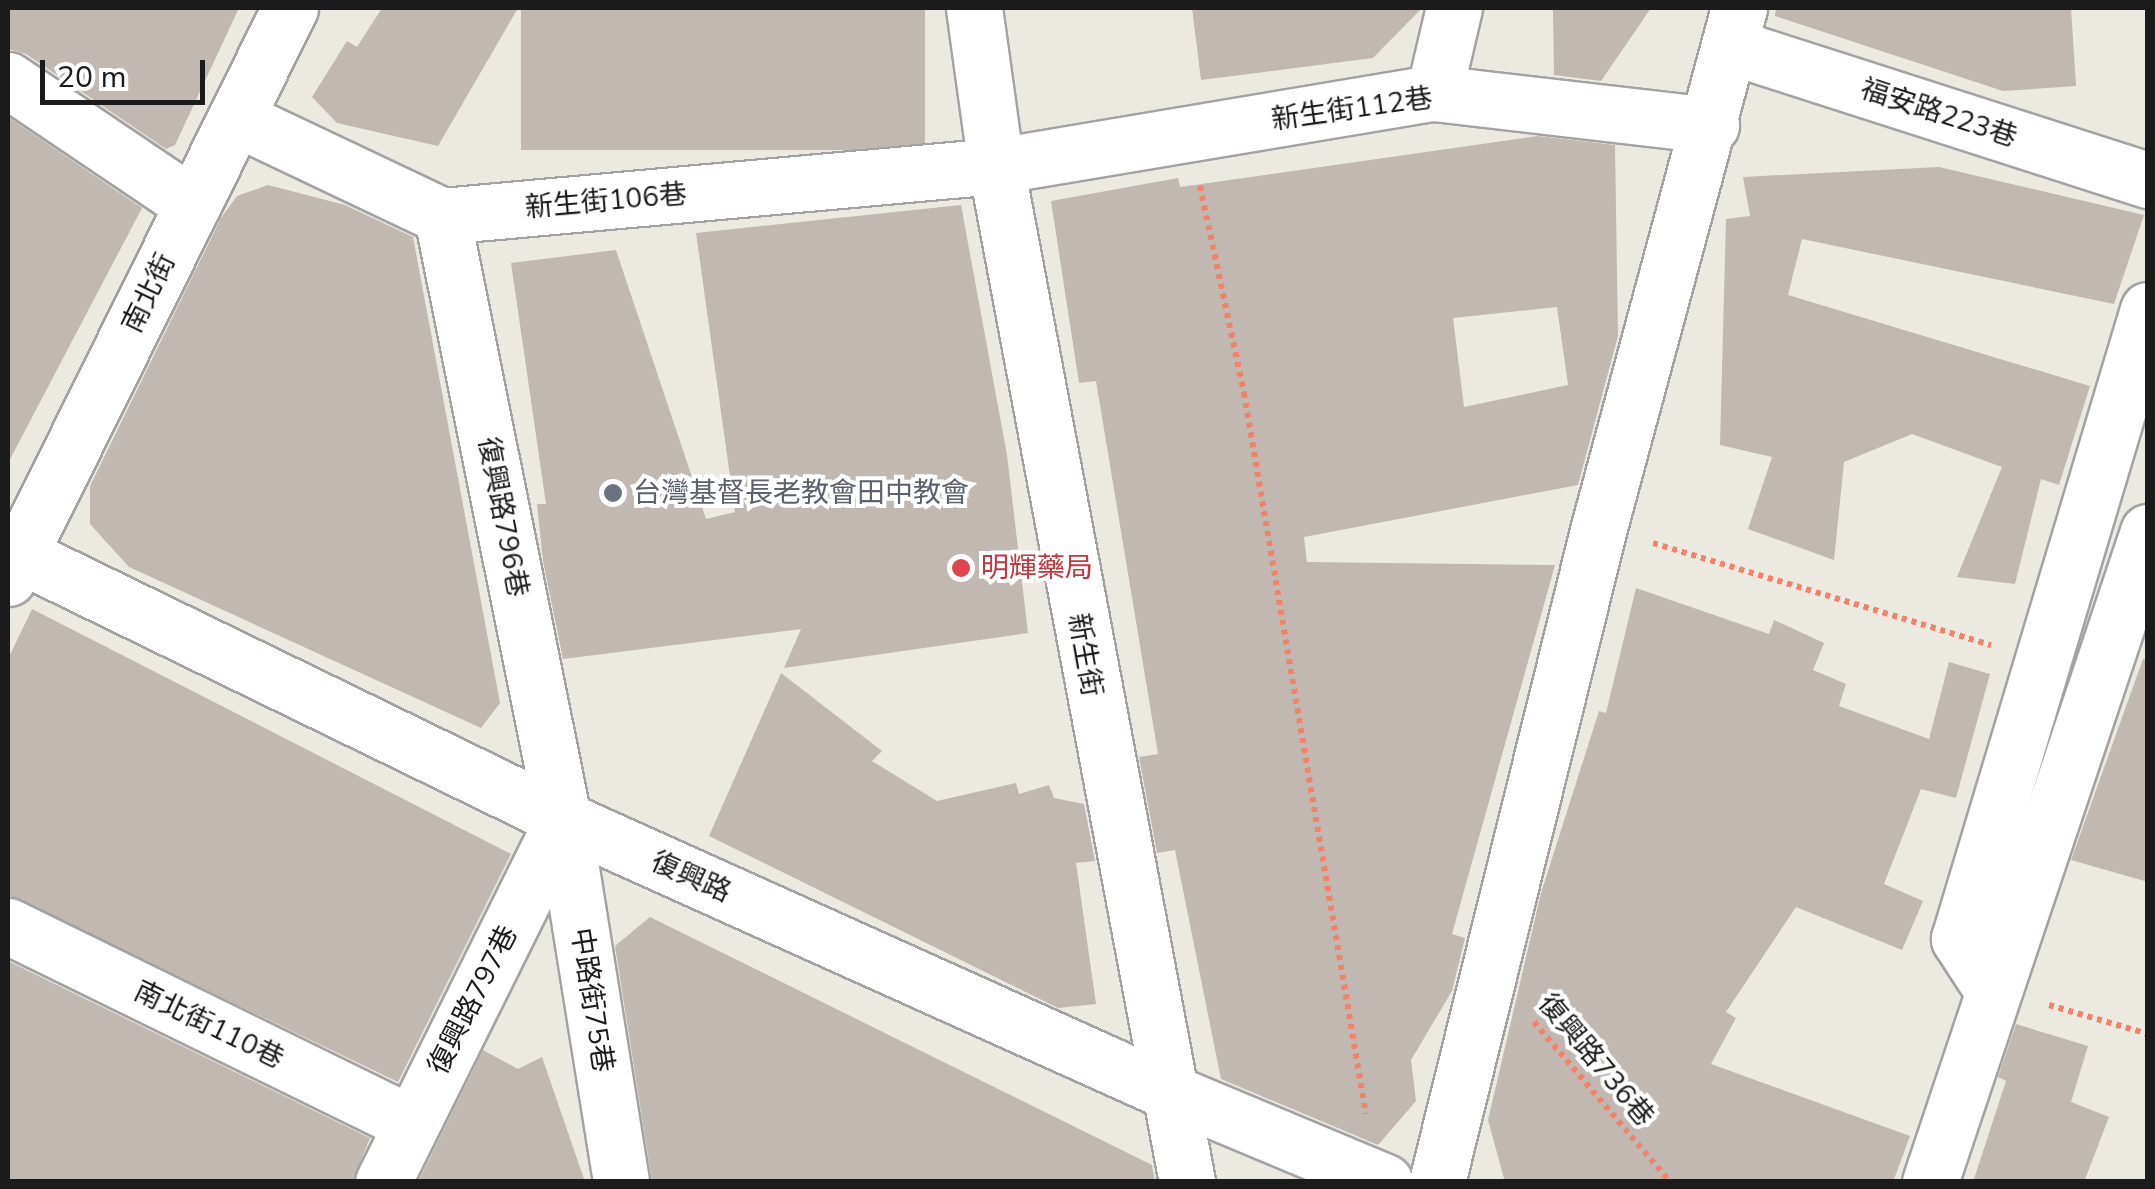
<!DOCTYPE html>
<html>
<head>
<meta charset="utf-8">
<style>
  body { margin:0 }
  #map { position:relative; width:2155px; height:1189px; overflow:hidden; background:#ece9e1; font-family:"Nunito Sans","Noto Sans TC",sans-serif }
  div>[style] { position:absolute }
  .building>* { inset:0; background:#c0b8b1; transform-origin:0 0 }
  .path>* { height:6px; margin-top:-3px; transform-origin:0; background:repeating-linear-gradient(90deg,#f2826c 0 5px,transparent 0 10px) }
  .roads { filter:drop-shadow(2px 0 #a2a2a2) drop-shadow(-2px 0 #a2a2a2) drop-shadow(0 2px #a2a2a2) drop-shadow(0 -2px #a2a2a2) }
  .minor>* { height:55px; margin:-27.5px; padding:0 27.5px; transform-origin:27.5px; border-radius:27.5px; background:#fff }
  .dots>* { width:28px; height:28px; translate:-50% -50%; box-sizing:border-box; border:5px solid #fff; border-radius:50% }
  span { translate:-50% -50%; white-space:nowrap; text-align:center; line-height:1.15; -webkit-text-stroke:8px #fff; paint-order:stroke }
  .street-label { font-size:28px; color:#1b1b1b }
  .worship-label { font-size:28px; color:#5b616d }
  .left { translate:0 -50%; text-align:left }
  .health-label { font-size:28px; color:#be3a42 }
  .frame { position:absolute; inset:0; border:10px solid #1b1b1b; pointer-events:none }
  .scale { position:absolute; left:40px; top:60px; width:165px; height:45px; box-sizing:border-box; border:5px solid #1b1b1b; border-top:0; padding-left:12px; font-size:30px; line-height:35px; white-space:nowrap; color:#1b1b1b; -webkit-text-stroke:8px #fff; paint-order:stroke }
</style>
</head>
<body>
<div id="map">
  <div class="building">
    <i style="clip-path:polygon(8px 8px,239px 8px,175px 145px,166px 149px,26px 54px,8px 49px)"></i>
    <i style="clip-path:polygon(382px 8px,518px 8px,438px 146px,337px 123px,312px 97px,347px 41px,357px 47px)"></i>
    <i style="left:521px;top:8px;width:404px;height:142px"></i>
    <i style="clip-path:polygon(1192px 8px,1422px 8px,1373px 58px,1201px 80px)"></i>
    <i style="clip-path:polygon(1553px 8px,1651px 8px,1601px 81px,1554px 75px)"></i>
    <i style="clip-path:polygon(1776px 8px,2071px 8px,2076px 86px,2003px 91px,1775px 16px)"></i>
    <i style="clip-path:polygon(8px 117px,142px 208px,8px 463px)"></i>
    <i style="clip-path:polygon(evenodd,1538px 136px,1615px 145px,1618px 336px,1578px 485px,1304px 537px,1307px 562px,1555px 565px,1452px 934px,1465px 938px,1452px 991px,1411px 1060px,1416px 1101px,1378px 1145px,1221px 1079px,1175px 850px,1157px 853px,1139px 757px,1158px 754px,1096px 381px,1079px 383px,1051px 201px,1178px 178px,1180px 187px,1538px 136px,1557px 307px,1568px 385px,1464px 407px,1453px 318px,1557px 307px)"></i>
    <i style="clip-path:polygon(1939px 167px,2144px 215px,2114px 304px,1802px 239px,1788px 295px,2090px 386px,2059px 485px,2041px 479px,2015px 584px,1957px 577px,2002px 467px,1912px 434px,1844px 462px,1834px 560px,1748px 529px,1772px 457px,1720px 445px,1726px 219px,1750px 216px,1743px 177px)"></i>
    <i style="clip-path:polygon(268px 185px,345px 205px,413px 237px,500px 703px,481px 728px,129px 567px,90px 524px,90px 486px,221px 218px,237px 196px)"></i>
    <i style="clip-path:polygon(961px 205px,1007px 455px,1028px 633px,784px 668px,801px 629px,563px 659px,543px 561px,537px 504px,546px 504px,511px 263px,616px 250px,706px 519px,735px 512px,696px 233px)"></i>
    <i style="clip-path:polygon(1636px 588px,1769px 634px,1774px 620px,1824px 643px,1813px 670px,1846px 684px,1839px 706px,1929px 739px,1949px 662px,1990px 674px,1956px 798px,1921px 789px,1884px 884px,1923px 901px,1902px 950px,1796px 907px,1726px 1012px,1736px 1018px,1711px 1064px,1910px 1136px,1893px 1182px,1505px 1182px,1488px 1120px,1541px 893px,1599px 711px,1606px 713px)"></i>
    <i style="clip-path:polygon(32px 609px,511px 854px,398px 1082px,8px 895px,8px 659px)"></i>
    <i style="clip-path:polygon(2143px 659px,2148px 660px,2148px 882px,2071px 860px)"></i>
    <i style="clip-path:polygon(781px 673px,882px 751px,872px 761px,937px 801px,1016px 783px,1019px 794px,1049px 785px,1054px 798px,1084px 804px,1095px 861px,1076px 863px,1096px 1004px,1058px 1008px,709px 836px)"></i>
    <i style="clip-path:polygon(650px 917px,1152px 1165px,1155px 1182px,652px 1182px,615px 946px)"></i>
    <i style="clip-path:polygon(8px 961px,370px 1138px,352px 1182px,8px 1182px)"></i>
    <i style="clip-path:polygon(2016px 1024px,2088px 1046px,2071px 1102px,2109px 1117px,2084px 1182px,1973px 1182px,2006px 1081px,1998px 1077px)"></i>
    <i style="clip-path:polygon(483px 1050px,518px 1069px,542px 1057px,585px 1182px,418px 1182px)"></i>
  </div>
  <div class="path">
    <i style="left:1200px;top:186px;width:212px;rotate:78deg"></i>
    <i style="left:1244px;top:393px;width:731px;rotate:80.4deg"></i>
    <i style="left:1653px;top:543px;width:353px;rotate:16.8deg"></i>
    <i style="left:2049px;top:1005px;width:103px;rotate:16.3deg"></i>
    <i style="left:1534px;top:1022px;width:210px;rotate:49.6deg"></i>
  </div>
  <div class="roads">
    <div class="minor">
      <i style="left:974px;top:8px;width:160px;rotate:82.1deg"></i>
      <i style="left:996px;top:166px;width:1034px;rotate:79.35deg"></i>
      <i style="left:1730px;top:46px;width:439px;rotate:17.8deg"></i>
      <i style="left:8px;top:80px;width:223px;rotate:34deg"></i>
      <i style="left:1434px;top:93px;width:87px;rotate:-76.8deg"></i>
      <i style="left:238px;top:119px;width:226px;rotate:25.4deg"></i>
      <i style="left:442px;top:216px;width:556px;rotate:-5.16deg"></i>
      <i style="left:996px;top:166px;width:444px;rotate:-9.5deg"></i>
      <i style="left:1434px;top:93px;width:279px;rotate:6.6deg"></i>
      <i style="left:442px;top:216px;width:615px;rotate:78.65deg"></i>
      <i style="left:563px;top:819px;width:368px;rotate:80.9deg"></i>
      <i style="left:8px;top:549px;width:617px;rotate:25.94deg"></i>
      <i style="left:563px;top:819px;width:660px;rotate:24.24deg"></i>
      <i style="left:1165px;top:1090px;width:238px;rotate:22.7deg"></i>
      <i style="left:8px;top:578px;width:636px;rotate:-63.68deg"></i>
      <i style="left:8px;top:926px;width:449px;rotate:26.1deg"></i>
      <i style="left:1991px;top:988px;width:59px;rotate:-123.1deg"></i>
      <i style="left:1959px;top:939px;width:657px;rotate:-73.28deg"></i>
      <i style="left:383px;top:1182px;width:405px;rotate:-63.6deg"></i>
      <i style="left:1437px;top:1182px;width:675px;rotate:-76.11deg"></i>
      <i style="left:1599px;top:527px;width:538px;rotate:-74.9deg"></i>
      <i style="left:1930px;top:1182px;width:686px;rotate:-71.46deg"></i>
    </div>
  </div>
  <div class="dots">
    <i style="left:613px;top:493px;background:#6b7280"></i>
    <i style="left:961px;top:568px;background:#e0444e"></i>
  </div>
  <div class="street-label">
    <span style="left:1352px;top:109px;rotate:-8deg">新生街112巷</span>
    <span style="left:1939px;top:113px;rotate:18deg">福安路223巷</span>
    <span style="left:606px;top:201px;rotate:-5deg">新生街106巷</span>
    <span style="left:149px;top:293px;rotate:-64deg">南北街</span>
    <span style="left:503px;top:517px;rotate:79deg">復興路796巷</span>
    <span style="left:1085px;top:655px;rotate:80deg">新生街</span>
    <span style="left:691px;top:877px;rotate:24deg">復興路</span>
    <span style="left:473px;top:1000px;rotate:-63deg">復興路797巷</span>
    <span style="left:592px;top:1000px;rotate:81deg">中路街75巷</span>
    <span style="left:209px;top:1025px;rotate:26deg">南北街110巷</span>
    <span style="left:1596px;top:1060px;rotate:50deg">復興路736巷</span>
  </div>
  <div class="worship-label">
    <span class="left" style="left:633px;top:493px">台灣基督長老教會田中教會</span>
  </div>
  <div class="health-label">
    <span class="left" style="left:981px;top:568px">明輝藥局</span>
  </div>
  <div class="frame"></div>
  <div class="scale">20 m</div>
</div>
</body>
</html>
